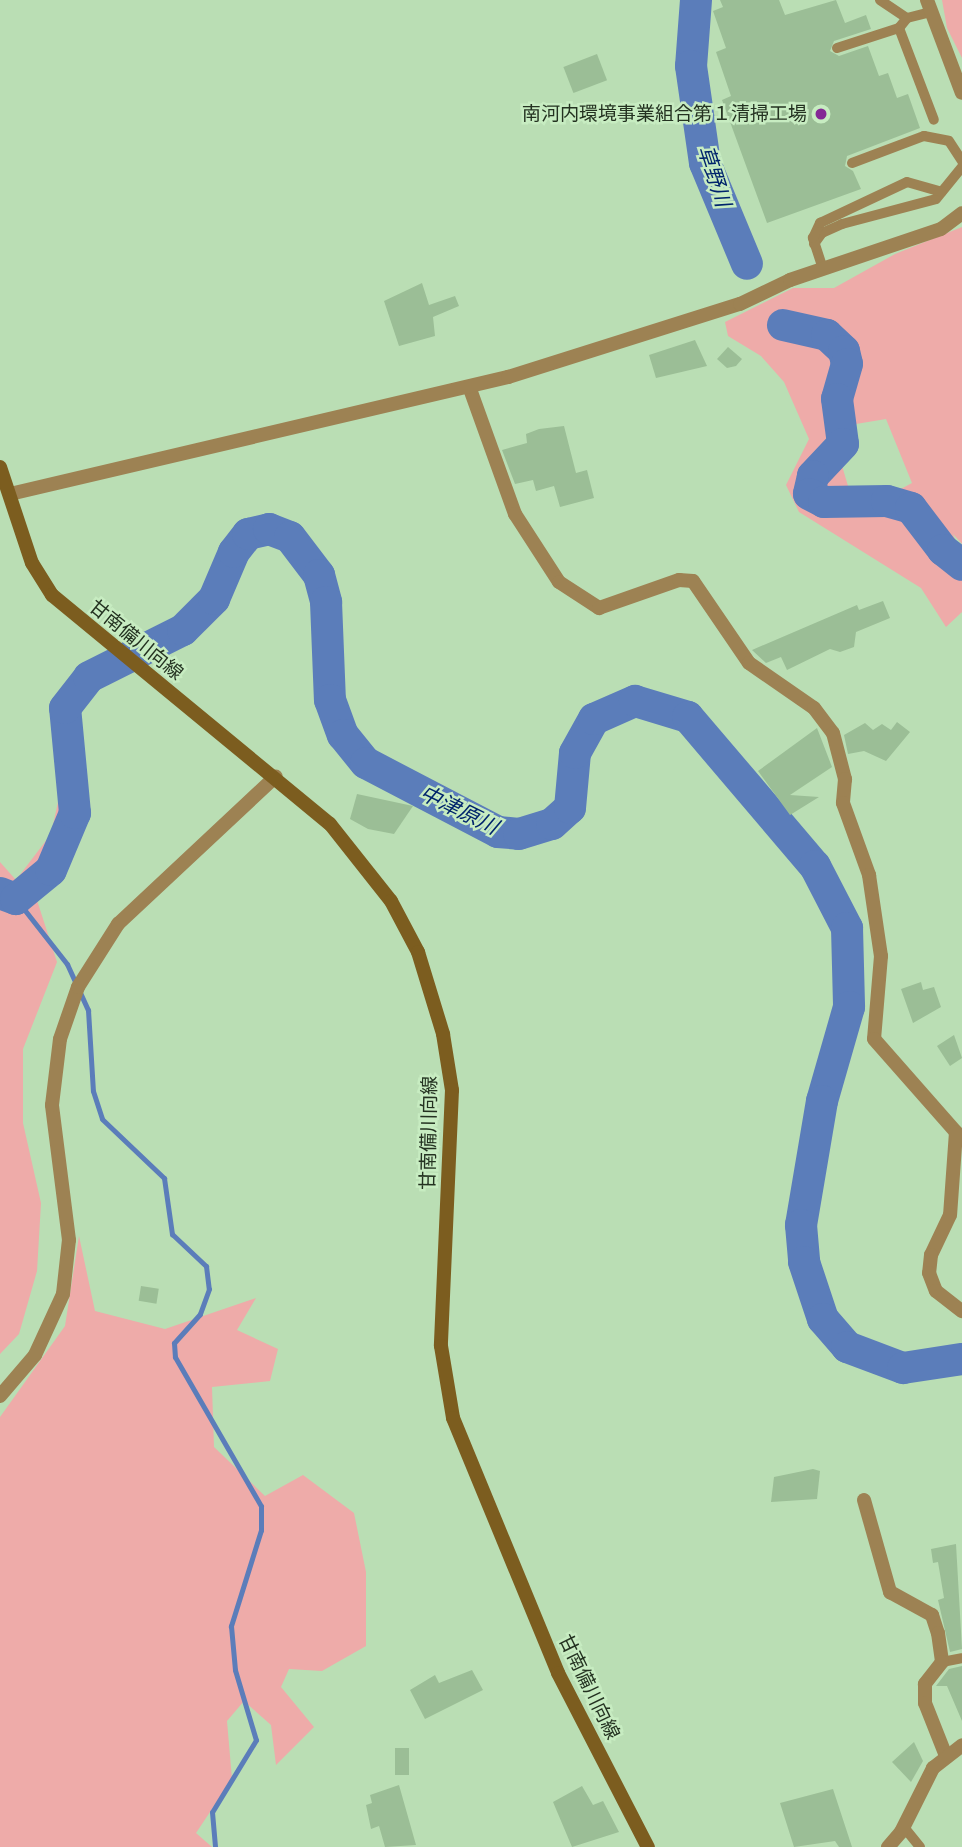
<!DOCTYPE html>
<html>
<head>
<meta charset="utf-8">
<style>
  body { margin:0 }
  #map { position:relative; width:962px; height:1847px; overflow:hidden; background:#badeb4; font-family:"DM Sans","Noto Sans JP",sans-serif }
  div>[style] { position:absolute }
  .green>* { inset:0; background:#eeaba9 }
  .stream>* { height:5px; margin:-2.5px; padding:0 2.5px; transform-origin:2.5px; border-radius:2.5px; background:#5b7dba }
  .river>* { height:32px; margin:-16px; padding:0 16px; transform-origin:16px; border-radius:16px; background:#5b7dba }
  .building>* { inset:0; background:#9bbe96; transform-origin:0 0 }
  .service>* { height:10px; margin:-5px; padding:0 5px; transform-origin:5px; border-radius:5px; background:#9d8253 }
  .minor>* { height:14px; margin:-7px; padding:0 7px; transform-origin:7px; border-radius:7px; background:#9d8253 }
  .tertiary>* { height:14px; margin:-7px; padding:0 7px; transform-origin:7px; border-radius:7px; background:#9d8253 }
  .secondary>* { height:14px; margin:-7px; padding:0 7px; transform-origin:7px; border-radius:7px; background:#7c5d1f }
  .dots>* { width:19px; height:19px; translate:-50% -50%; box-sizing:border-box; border:4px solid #c7ecc1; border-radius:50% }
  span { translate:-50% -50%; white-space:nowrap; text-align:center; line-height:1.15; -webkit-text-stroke:5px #c7ecc1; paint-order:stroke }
  .poi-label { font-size:19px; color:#243221 }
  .right { translate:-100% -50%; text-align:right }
  .street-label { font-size:19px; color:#243221 }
  .water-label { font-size:21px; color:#00246c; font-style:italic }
</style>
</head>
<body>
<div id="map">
  <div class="green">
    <i style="clip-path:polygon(942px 0,962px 0,962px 58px,947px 28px)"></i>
    <i style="clip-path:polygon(evenodd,962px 227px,962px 544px,953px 534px,962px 557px,962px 612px,946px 627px,921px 588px,799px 512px,786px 485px,809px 439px,784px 382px,761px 356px,728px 336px,725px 322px,793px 288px,834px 288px,895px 254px,962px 227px,886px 419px,912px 483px,895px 492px,848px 486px,840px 459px,856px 424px,886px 419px)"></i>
    <i style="clip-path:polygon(58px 802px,66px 810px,33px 888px,57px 962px,23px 1049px,23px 1123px,41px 1203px,37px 1271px,19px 1334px,0 1354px,0 862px,16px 880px,51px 834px)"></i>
    <i style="clip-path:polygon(79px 1236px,95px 1311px,165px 1329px,256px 1298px,237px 1330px,278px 1349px,270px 1381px,212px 1387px,214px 1447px,265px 1496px,303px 1475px,354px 1513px,366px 1572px,366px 1646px,322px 1671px,289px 1669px,281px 1687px,314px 1727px,276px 1765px,271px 1725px,244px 1701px,227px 1721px,232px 1779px,196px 1833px,212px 1847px,0 1847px,0 1417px,65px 1326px)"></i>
  </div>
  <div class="stream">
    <i style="left:16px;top:899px;width:83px;rotate:51.9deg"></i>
    <i style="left:67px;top:964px;width:51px;rotate:65.5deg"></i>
    <i style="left:88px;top:1010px;width:81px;rotate:86.5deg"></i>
    <i style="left:93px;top:1091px;width:29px;rotate:72deg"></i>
    <i style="left:102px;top:1119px;width:86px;rotate:43.6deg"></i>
    <i style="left:164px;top:1178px;width:57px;rotate:81.9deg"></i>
    <i style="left:172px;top:1234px;width:47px;rotate:43.3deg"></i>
    <i style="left:206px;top:1266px;width:23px;rotate:83deg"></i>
    <i style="left:209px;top:1289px;width:27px;rotate:110deg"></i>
    <i style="left:200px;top:1314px;width:39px;rotate:132deg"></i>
    <i style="left:174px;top:1343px;width:14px;rotate:86deg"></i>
    <i style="left:175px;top:1357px;width:172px;rotate:60deg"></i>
    <i style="left:261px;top:1506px;width:24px;rotate:90deg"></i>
    <i style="left:261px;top:1530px;width:101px;rotate:107.4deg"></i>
    <i style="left:231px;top:1626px;width:44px;rotate:84.8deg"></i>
    <i style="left:235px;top:1670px;width:73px;rotate:73.3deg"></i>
    <i style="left:256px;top:1740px;width:84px;rotate:121.4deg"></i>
    <i style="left:212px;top:1812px;width:35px;rotate:85deg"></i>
  </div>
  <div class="river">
    <i style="left:696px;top:0;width:66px;rotate:94.3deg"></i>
    <i style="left:691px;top:66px;width:98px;rotate:81.8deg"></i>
    <i style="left:705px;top:163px;width:109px;rotate:67.4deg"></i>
    <i style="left:783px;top:325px;width:45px;rotate:12.8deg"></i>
    <i style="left:827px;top:335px;width:23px;rotate:43deg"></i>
    <i style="left:844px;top:351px;width:13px;rotate:77deg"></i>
    <i style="left:847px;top:364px;width:36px;rotate:106deg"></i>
    <i style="left:837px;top:399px;width:45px;rotate:82.4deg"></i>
    <i style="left:843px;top:444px;width:44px;rotate:133.2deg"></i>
    <i style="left:813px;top:476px;width:18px;rotate:103deg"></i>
    <i style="left:809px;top:494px;width:17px;rotate:28deg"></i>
    <i style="left:824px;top:502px;width:63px;rotate:-0.9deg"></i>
    <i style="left:887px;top:501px;width:25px;rotate:16deg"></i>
    <i style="left:911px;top:508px;width:53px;rotate:52.7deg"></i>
    <i style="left:943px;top:550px;width:24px;rotate:38deg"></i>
    <i style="left:0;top:893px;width:17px;rotate:21deg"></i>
    <i style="left:16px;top:899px;width:45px;rotate:-39.6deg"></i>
    <i style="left:51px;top:870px;width:62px;rotate:-67.2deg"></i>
    <i style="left:75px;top:813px;width:105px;rotate:-95.4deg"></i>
    <i style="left:65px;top:708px;width:39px;rotate:-52deg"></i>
    <i style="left:89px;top:677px;width:105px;rotate:-26.6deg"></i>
    <i style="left:183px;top:630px;width:44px;rotate:-45deg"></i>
    <i style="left:214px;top:599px;width:51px;rotate:-66.9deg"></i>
    <i style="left:234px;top:552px;width:23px;rotate:-52deg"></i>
    <i style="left:248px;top:534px;width:22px;rotate:-13deg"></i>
    <i style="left:269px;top:529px;width:22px;rotate:21deg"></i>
    <i style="left:290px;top:537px;width:48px;rotate:52.7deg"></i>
    <i style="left:319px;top:575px;width:28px;rotate:75deg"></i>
    <i style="left:326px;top:602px;width:98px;rotate:87.7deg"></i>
    <i style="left:330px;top:700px;width:37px;rotate:70deg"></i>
    <i style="left:343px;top:735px;width:36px;rotate:51deg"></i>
    <i style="left:366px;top:763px;width:149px;rotate:27.6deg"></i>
    <i style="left:498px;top:832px;width:21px;rotate:5deg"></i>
    <i style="left:519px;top:834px;width:34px;rotate:-17deg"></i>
    <i style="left:552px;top:824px;width:24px;rotate:-42deg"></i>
    <i style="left:570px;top:808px;width:55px;rotate:-84.8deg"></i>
    <i style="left:575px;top:753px;width:39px;rotate:-61deg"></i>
    <i style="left:594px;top:719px;width:45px;rotate:-23.7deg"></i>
    <i style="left:635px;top:701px;width:55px;rotate:16.8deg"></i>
    <i style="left:688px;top:717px;width:196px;rotate:49.6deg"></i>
    <i style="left:815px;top:866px;width:70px;rotate:62.7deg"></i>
    <i style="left:847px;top:928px;width:79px;rotate:88.5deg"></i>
    <i style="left:849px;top:1007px;width:98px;rotate:106deg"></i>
    <i style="left:822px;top:1101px;width:126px;rotate:99.6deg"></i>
    <i style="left:801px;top:1225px;width:37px;rotate:85deg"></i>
    <i style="left:804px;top:1262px;width:60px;rotate:71.6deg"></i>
    <i style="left:823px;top:1319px;width:37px;rotate:49deg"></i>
    <i style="left:847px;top:1347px;width:60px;rotate:20.6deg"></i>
    <i style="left:903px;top:1368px;width:60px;rotate:-8.7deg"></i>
  </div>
  <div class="building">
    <i style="clip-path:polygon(720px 0,779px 0,785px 15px,836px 0,845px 23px,866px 15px,871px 29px,834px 41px,830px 51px,839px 56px,868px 46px,879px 76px,888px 73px,897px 98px,908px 94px,920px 128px,847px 156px,845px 166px,853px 171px,861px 189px,767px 223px,722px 100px,731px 96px,716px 52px,726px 48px,713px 11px,723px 7px)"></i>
    <i style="left:597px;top:54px;width:28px;height:36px;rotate:69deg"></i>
    <i style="clip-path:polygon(422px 283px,429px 305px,455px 296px,459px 306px,433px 317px,435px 336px,399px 346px,384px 301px)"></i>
    <i style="clip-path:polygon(695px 340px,707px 366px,656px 378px,649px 355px)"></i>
    <i style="clip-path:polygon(728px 347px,742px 359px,736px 366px,727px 368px,717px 359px)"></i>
    <i style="clip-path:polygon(564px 426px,576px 473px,587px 470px,594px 498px,560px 507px,554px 486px,536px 491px,533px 480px,515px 484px,502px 450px,527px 443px,526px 434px,539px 429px)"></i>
    <i style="clip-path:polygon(883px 601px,890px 618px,856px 632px,854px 647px,840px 652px,830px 649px,787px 670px,781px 657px,766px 663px,752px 650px,857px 605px,859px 610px)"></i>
    <i style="clip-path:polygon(897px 722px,910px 732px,886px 761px,864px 751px,848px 754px,844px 735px,865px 723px,873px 730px,882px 724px,891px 730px)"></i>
    <i style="clip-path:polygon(817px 728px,832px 767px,790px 795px,819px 797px,790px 815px,758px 771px)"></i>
    <i style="clip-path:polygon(357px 794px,413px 806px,394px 834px,368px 829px,350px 819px)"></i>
    <i style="clip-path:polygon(921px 982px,923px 990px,934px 987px,941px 1007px,913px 1023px,901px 989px)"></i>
    <i style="clip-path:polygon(954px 1035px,962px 1058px,950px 1066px,937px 1046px)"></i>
    <i style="left:141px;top:1286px;width:18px;height:15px;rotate:9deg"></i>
    <i style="clip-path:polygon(813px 1469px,820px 1471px,817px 1499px,771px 1502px,774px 1477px)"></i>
    <i style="clip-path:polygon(956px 1544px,962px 1649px,950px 1652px,938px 1600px,944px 1598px,938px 1562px,933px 1563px,931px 1549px)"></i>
    <i style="clip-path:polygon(962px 1666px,962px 1721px,947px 1686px,936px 1686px,949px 1669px)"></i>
    <i style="clip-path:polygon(472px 1670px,483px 1690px,425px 1719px,410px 1690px,435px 1675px,439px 1683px)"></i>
    <i style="clip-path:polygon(914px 1742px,923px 1761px,911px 1782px,892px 1762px)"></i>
    <i style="left:395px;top:1748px;width:14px;height:27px"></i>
    <i style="clip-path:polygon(399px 1785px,416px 1845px,385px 1847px,379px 1826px,371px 1829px,366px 1805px,372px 1803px,370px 1795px)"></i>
    <i style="clip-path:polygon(582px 1786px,593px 1805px,603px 1801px,619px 1832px,572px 1847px,553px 1802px)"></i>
    <i style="clip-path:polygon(833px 1789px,852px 1847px,839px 1847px,835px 1841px,794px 1847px,780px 1803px)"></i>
  </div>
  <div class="service">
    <i style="left:880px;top:0;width:32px;rotate:34deg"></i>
    <i style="left:907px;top:18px;width:25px;rotate:-14deg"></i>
    <i style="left:899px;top:28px;width:98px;rotate:69.2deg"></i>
    <i style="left:837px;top:48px;width:65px;rotate:-17.9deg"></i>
    <i style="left:899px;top:28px;width:13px;rotate:-51deg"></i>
    <i style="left:852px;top:163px;width:77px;rotate:-20.6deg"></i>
    <i style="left:924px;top:136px;width:25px;rotate:11deg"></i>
    <i style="left:949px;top:141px;width:24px;rotate:57deg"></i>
    <i style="left:814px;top:244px;width:14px;rotate:-54deg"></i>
    <i style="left:822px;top:233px;width:22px;rotate:-24deg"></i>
    <i style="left:842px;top:224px;width:97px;rotate:-14.9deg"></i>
    <i style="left:936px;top:199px;width:41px;rotate:-50.9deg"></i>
    <i style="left:823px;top:269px;width:33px;rotate:-108deg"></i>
    <i style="left:813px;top:238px;width:17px;rotate:-65deg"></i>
    <i style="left:820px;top:223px;width:96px;rotate:-25.2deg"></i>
    <i style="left:907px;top:182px;width:36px;rotate:16deg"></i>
    <i style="left:942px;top:1662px;width:20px;rotate:-11deg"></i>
    <i style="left:903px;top:1826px;width:27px;rotate:51deg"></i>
  </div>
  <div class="minor">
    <i style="left:470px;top:389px;width:133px;rotate:70.2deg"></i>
    <i style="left:515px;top:514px;width:81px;rotate:57.1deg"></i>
    <i style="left:559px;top:582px;width:48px;rotate:33deg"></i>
    <i style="left:599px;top:608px;width:85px;rotate:-19.3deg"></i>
    <i style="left:679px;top:580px;width:14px;rotate:4deg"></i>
    <i style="left:693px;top:581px;width:99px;rotate:55.7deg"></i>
    <i style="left:749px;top:663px;width:79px;rotate:34.7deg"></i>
    <i style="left:814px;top:708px;width:31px;rotate:53deg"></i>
    <i style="left:833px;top:733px;width:48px;rotate:75.4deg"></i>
    <i style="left:845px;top:779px;width:24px;rotate:95deg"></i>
    <i style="left:843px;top:803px;width:77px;rotate:70.1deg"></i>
    <i style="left:869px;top:875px;width:82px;rotate:81.6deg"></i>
    <i style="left:881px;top:956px;width:83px;rotate:94.8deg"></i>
    <i style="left:874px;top:1039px;width:124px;rotate:48.6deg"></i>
    <i style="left:956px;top:1132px;width:83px;rotate:94.1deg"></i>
    <i style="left:950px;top:1215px;width:44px;rotate:115.4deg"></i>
    <i style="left:931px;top:1255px;width:18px;rotate:96deg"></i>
    <i style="left:929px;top:1273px;width:19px;rotate:69deg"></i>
    <i style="left:936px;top:1291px;width:33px;rotate:38deg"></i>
    <i style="left:864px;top:1500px;width:96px;rotate:74.2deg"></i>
    <i style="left:890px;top:1592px;width:48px;rotate:28.7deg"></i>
    <i style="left:932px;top:1615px;width:19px;rotate:72deg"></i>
    <i style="left:938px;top:1633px;width:29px;rotate:82deg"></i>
    <i style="left:942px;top:1662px;width:28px;rotate:128deg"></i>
    <i style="left:925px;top:1684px;width:19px;rotate:90deg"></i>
    <i style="left:925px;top:1703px;width:57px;rotate:68.4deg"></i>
    <i style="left:888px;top:1847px;width:20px;rotate:-49deg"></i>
    <i style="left:901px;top:1832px;width:72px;rotate:-63.4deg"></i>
    <i style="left:933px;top:1768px;width:37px;rotate:-38deg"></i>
  </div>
  <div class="tertiary">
    <i style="left:927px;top:0;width:99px;rotate:69.4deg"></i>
    <i style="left:10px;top:494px;width:512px;rotate:-13.22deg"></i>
    <i style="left:508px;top:377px;width:243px;rotate:-17.5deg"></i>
    <i style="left:740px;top:304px;width:55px;rotate:-25.6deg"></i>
    <i style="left:790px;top:280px;width:159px;rotate:-18.7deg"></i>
    <i style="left:941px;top:229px;width:26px;rotate:-37deg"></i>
    <i style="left:0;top:1396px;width:54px;rotate:-49.5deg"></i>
    <i style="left:35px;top:1355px;width:67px;rotate:-65.3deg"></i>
    <i style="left:63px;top:1294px;width:54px;rotate:-83.7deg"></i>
    <i style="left:69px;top:1240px;width:136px;rotate:-97.2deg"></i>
    <i style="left:52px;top:1105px;width:66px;rotate:-83.1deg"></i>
    <i style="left:60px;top:1039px;width:55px;rotate:-70.9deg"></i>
    <i style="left:78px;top:987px;width:75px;rotate:-57.6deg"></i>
    <i style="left:118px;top:924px;width:216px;rotate:-43.1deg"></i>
  </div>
  <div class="secondary">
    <i style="left:0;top:467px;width:101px;rotate:71.6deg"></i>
    <i style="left:32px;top:563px;width:38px;rotate:58deg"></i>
    <i style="left:52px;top:595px;width:360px;rotate:39.5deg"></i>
    <i style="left:330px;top:824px;width:98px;rotate:51.6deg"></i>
    <i style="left:391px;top:901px;width:58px;rotate:62.1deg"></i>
    <i style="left:418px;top:952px;width:86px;rotate:73deg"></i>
    <i style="left:443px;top:1034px;width:57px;rotate:80.9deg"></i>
    <i style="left:452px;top:1090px;width:256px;rotate:92.5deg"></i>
    <i style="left:441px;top:1346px;width:73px;rotate:80.5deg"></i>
    <i style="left:453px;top:1418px;width:276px;rotate:67.6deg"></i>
    <i style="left:558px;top:1673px;width:196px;rotate:62.7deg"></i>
  </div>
  <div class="dots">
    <i style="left:821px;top:114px;background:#842995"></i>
  </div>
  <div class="poi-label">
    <span class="right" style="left:807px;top:114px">南河内環境事業組合第１清掃工場</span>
  </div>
  <div class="street-label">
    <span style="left:136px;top:640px;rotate:39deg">甘南備川向線</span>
    <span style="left:429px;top:1133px;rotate:-89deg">甘南備川向線</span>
    <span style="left:589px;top:1687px;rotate:64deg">甘南備川向線</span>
  </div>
  <div class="water-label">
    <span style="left:714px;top:176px;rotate:72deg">草野川</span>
    <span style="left:459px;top:810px;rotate:26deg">中津原川</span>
  </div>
</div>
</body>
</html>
